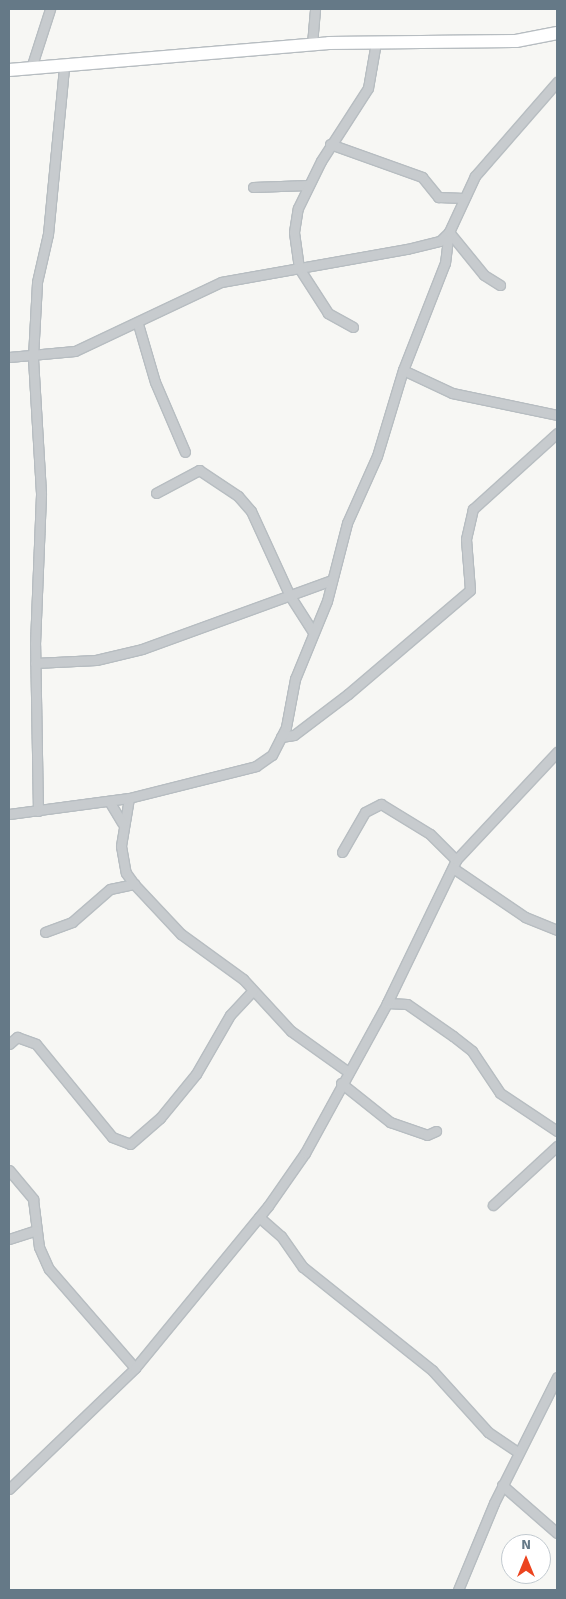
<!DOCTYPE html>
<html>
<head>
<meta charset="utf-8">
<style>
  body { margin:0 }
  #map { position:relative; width:566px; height:1599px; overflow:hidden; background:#f7f7f4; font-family:Signika,sans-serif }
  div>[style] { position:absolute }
  .roads { filter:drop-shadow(1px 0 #b7bdc1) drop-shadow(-1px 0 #b7bdc1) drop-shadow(0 1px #b7bdc1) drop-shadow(0 -1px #b7bdc1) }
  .street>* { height:9px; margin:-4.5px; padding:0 4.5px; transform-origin:4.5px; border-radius:4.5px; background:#c7cbce }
  .secondary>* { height:12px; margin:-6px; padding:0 6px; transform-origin:6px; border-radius:6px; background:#fff }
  span { translate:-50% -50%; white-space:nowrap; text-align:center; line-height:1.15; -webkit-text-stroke:5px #fff; paint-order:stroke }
  .frame { position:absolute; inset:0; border:10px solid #657987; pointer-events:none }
  .north { position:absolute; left:501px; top:1534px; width:50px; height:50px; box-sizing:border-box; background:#fff; border:1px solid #c1c9cf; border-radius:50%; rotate:0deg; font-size:14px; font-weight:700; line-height:20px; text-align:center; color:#657987 }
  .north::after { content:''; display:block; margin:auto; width:18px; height:22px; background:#ec441f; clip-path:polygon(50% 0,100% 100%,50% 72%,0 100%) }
</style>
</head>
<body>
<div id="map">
  <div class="roads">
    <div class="street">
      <i style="left:312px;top:44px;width:35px;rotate:-85deg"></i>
      <i style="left:31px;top:68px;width:62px;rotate:-72.1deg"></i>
      <i style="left:330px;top:144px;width:98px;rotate:19.7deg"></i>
      <i style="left:422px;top:177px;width:26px;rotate:51deg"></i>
      <i style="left:438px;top:197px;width:26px;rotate:2deg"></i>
      <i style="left:253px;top:187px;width:55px;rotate:-2.1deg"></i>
      <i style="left:138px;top:324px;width:60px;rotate:73.7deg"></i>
      <i style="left:155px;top:382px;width:76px;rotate:66.8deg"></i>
      <i style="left:353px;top:327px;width:29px;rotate:-151deg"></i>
      <i style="left:328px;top:313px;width:54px;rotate:-122.8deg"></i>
      <i style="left:299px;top:268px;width:36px;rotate:-98deg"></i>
      <i style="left:294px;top:232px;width:24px;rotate:-81deg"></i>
      <i style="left:298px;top:208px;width:52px;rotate:-63.9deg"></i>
      <i style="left:321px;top:161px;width:87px;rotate:-57.2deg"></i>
      <i style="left:368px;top:88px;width:47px;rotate:-80.1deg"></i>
      <i style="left:9px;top:357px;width:66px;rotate:-5.2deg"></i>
      <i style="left:75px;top:351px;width:161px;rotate:-25.3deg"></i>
      <i style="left:221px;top:282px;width:189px;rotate:-10.1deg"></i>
      <i style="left:407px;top:249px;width:34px;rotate:-14deg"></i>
      <i style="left:440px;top:241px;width:13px;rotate:-45deg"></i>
      <i style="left:449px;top:232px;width:55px;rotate:50.9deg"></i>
      <i style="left:484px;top:275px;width:19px;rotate:32deg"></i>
      <i style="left:403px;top:370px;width:54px;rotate:25.1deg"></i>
      <i style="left:452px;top:393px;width:107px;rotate:11.8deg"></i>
      <i style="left:156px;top:493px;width:49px;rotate:-28.1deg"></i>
      <i style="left:199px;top:470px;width:47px;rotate:33.7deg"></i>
      <i style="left:238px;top:496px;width:20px;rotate:49deg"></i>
      <i style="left:251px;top:511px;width:94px;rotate:65.4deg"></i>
      <i style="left:290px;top:596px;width:43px;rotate:57.4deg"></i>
      <i style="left:35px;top:663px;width:61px;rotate:-2.8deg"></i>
      <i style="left:96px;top:660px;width:47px;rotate:-13.4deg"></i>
      <i style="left:142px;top:649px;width:202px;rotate:-20deg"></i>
      <i style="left:281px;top:737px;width:13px;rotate:-9deg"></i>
      <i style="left:294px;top:735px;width:68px;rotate:-37.2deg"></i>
      <i style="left:348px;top:694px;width:160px;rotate:-40.4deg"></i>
      <i style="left:470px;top:590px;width:51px;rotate:-94.5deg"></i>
      <i style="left:466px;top:539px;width:31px;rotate:-77deg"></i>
      <i style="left:473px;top:509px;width:113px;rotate:-42.1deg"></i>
      <i style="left:129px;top:798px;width:49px;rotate:99.5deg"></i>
      <i style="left:121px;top:846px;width:27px;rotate:80deg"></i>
      <i style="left:126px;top:873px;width:14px;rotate:54deg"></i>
      <i style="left:134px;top:884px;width:69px;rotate:46.8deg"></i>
      <i style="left:181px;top:934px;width:77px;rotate:36deg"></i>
      <i style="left:243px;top:979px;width:71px;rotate:47.3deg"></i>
      <i style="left:291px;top:1031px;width:69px;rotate:35.5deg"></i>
      <i style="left:109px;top:801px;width:26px;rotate:59deg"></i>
      <i style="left:38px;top:811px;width:167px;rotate:-91deg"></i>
      <i style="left:35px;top:644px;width:151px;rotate:-87.7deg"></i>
      <i style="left:41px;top:493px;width:136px;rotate:-93.4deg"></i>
      <i style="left:33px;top:357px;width:75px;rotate:-86.9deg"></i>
      <i style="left:37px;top:282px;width:49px;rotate:-77.1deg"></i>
      <i style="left:48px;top:234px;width:168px;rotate:-84.5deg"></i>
      <i style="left:9px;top:814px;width:121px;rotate:-7.6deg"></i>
      <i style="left:129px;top:798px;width:131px;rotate:-14.1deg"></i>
      <i style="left:256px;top:766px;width:19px;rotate:-35deg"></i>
      <i style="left:272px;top:755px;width:31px;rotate:-63deg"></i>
      <i style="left:286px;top:727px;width:49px;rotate:-79.4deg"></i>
      <i style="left:295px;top:679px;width:84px;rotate:-67.7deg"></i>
      <i style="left:327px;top:601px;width:81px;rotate:-75.6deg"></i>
      <i style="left:347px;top:523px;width:73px;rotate:-65.9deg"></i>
      <i style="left:377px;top:456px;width:90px;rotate:-73.2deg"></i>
      <i style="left:403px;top:370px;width:115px;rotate:-68.6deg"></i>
      <i style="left:445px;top:263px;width:31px;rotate:-83deg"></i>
      <i style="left:449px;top:232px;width:62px;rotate:-65.1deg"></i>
      <i style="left:475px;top:176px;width:125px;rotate:-48.9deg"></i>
      <i style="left:342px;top:852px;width:46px;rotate:-60.1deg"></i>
      <i style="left:365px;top:812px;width:18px;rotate:-27deg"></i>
      <i style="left:381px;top:804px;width:57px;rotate:31.5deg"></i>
      <i style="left:430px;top:834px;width:37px;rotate:45deg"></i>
      <i style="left:453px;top:868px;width:87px;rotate:34.2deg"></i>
      <i style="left:525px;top:917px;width:35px;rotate:22deg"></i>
      <i style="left:45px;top:932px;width:29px;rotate:-20deg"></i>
      <i style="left:72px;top:922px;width:50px;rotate:-41deg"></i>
      <i style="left:110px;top:889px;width:25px;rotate:-12deg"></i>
      <i style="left:387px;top:1003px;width:20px;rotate:3deg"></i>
      <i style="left:407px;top:1004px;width:56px;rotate:34.8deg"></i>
      <i style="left:453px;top:1036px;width:24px;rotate:38deg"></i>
      <i style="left:472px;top:1051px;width:50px;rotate:56.3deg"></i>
      <i style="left:500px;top:1093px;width:69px;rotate:33.7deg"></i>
      <i style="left:9px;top:1044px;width:11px;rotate:-41deg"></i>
      <i style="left:17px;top:1037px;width:20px;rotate:20deg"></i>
      <i style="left:36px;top:1044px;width:120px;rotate:50.7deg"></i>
      <i style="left:112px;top:1137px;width:19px;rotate:21deg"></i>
      <i style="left:130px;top:1144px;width:40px;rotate:-41deg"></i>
      <i style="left:160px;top:1118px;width:57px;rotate:-50.7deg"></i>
      <i style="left:196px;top:1074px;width:68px;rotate:-60deg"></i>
      <i style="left:230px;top:1015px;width:33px;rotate:-47deg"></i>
      <i style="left:341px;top:1083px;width:63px;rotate:38.5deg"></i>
      <i style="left:390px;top:1122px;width:39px;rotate:19deg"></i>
      <i style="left:427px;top:1135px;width:10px;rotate:-24deg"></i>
      <i style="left:9px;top:1170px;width:38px;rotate:50deg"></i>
      <i style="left:33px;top:1199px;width:48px;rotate:82.9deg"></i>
      <i style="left:39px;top:1247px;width:24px;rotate:66deg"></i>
      <i style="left:49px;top:1269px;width:131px;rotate:49deg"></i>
      <i style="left:493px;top:1205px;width:87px;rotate:-42.7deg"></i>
      <i style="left:259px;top:1217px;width:29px;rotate:41deg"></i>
      <i style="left:281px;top:1236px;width:38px;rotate:55deg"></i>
      <i style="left:303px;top:1267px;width:165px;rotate:38.6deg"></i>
      <i style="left:432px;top:1370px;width:84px;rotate:47.9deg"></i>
      <i style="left:488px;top:1432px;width:36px;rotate:34deg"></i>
      <i style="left:9px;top:1239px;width:28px;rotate:-18deg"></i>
      <i style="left:502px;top:1485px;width:73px;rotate:41.1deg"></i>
      <i style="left:9px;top:1489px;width:175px;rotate:-43.8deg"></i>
      <i style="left:135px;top:1368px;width:210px;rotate:-50.6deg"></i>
      <i style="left:268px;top:1206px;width:65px;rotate:-55.1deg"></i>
      <i style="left:305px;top:1153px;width:171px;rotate:-61.3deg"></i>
      <i style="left:387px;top:1003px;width:159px;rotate:-64.2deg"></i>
      <i style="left:456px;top:860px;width:148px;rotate:-46.9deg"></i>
      <i style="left:458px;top:1590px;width:94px;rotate:-67.5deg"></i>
      <i style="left:494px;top:1503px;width:141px;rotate:-63.4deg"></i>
    </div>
    <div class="secondary">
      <i style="left:9px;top:70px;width:321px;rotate:-4.8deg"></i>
      <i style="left:329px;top:43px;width:187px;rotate:-0.6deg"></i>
      <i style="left:516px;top:41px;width:42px;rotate:-11deg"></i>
    </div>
  </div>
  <div class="frame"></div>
  <div class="north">N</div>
</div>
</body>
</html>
